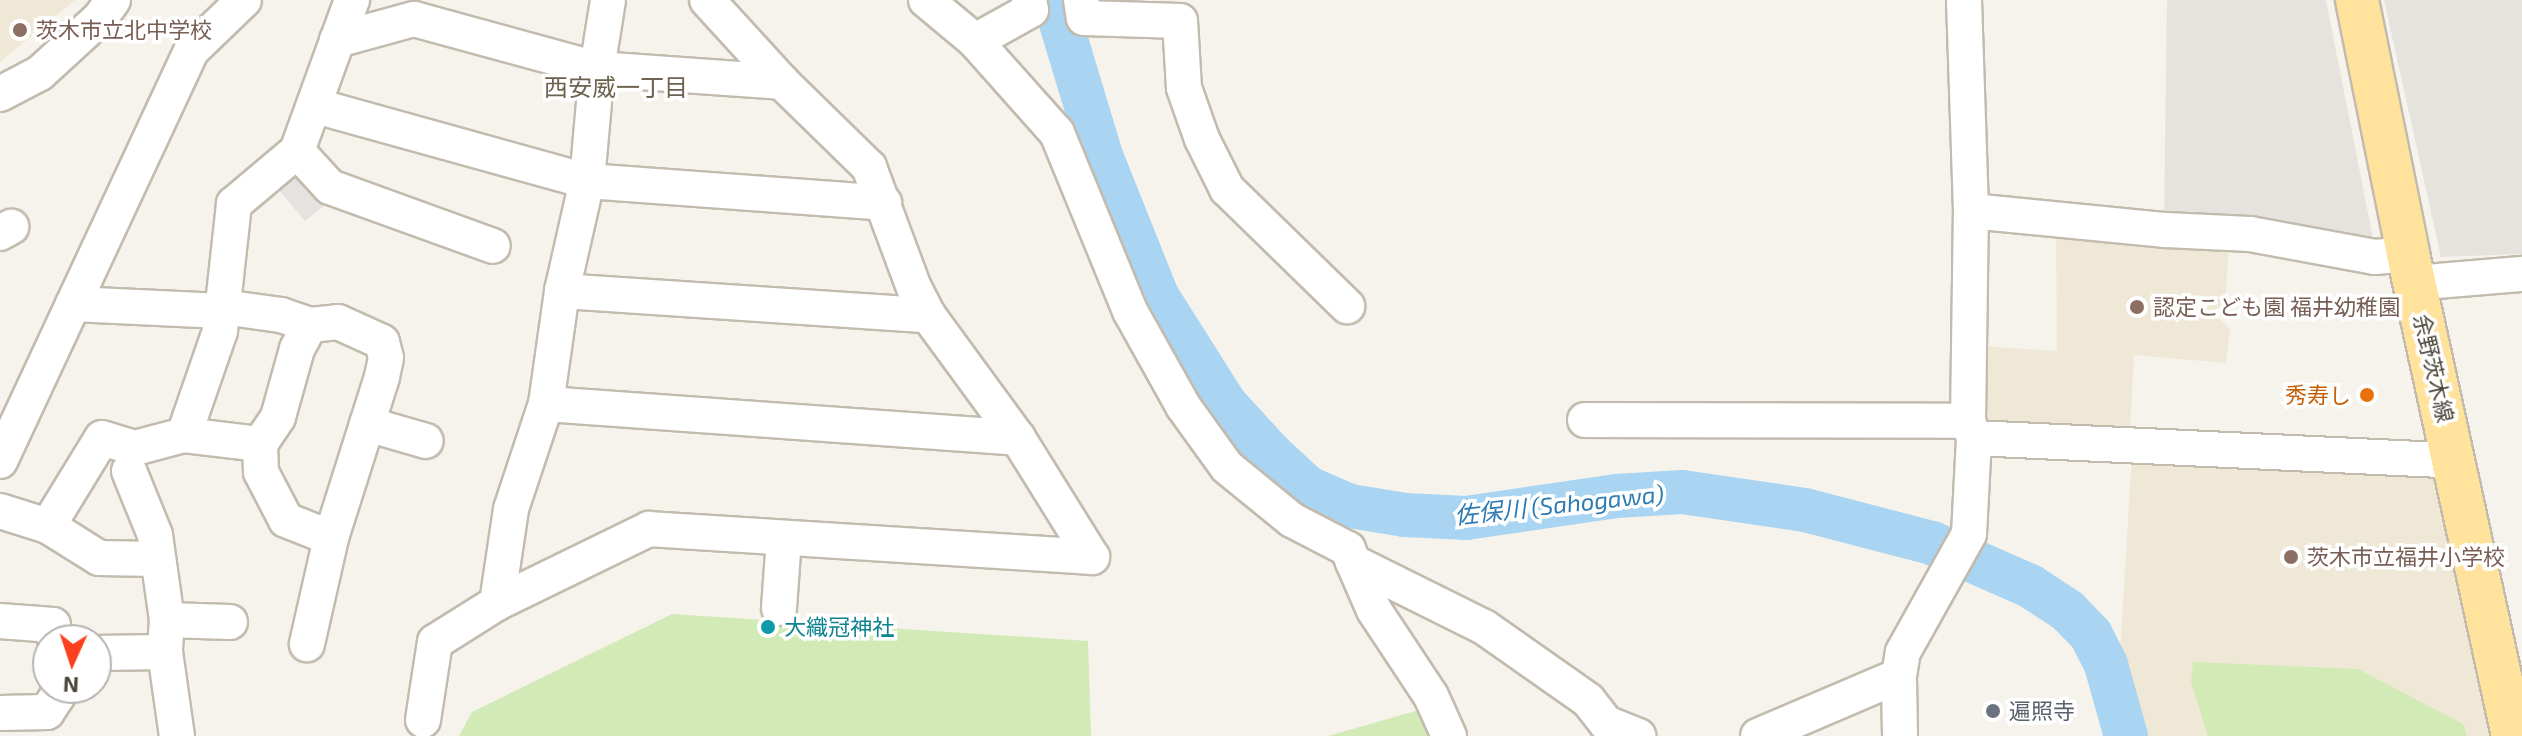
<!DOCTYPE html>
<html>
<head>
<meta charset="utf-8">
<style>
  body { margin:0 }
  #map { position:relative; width:2522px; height:736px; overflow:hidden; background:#f6f3ec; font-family:"Exo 2","Noto Sans JP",sans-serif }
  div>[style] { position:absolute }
  .industrial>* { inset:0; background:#e6e2dd }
  .education>* { inset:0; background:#efe8d6 }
  .green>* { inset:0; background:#d2eab5 }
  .parking>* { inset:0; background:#e5e3e0 }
  .river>* { height:44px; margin:-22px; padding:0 22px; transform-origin:22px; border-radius:22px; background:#a9d4f2 }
  .roads { filter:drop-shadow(2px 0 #c2bbae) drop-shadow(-2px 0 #c2bbae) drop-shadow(0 2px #c2bbae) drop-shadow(0 -2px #c2bbae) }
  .minor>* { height:34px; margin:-17px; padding:0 17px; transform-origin:17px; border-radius:17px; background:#fff }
  .major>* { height:42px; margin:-21px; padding:0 21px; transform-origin:21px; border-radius:21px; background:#ffe39c }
  .dots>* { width:22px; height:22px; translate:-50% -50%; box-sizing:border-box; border:4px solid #fff; border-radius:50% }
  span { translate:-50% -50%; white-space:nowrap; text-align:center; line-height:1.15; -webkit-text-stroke:7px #fff; paint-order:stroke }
  .education-label { font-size:22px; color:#785e54 }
  .left { translate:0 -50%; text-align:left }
  .street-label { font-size:22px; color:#4b4439 }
  .food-label { font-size:22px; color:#c56008 }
  .right { translate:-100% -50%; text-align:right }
  .culture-label { font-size:22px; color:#0d838f }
  .worship-label { font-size:22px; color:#5b616d }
  .neighbourhood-label { font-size:24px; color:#6e6250 }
  .water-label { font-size:24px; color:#2e7ab2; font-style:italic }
  .north { position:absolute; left:32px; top:624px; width:80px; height:80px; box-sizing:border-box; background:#fff; border:2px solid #b7b4b0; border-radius:50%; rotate:183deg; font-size:22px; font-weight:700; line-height:32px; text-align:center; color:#4b4439 }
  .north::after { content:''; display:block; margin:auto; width:28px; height:36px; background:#fc3f1d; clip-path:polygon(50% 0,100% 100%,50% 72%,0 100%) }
</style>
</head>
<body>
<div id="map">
  <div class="industrial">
    <i style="clip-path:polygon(2167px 0,2326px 0,2375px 249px,2164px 220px)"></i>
    <i style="clip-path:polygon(2384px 0,2522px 0,2522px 254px,2441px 257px)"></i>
  </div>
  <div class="education">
    <i style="clip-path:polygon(0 0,75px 0,0 62px)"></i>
    <i style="clip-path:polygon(2056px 232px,2229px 243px,2226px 292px,2216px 316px,2230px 329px,2226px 363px,2134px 355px,2130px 431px,1983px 426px,1978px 346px,2057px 351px)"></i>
    <i style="clip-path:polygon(2132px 454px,2438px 472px,2492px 736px,2145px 736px,2119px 671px)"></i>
  </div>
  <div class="green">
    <i style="clip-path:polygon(672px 614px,1088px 641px,1091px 736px,459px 736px,472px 712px)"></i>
    <i style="clip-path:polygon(2193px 662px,2358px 669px,2463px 724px,2467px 736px,2208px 736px,2191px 682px)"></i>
    <i style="clip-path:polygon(1426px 708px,1438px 736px,1328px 736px)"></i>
  </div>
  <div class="parking">
    <i style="clip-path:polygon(296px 162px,334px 198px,305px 221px,272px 182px)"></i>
  </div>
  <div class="river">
    <i style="left:1054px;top:0;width:163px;rotate:73.2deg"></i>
    <i style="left:1101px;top:156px;width:151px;rotate:68.2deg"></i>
    <i style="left:1157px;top:296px;width:129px;rotate:57.7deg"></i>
    <i style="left:1226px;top:405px;width:67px;rotate:47.4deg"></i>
    <i style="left:1271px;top:454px;width:50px;rotate:42.6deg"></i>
    <i style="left:1308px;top:488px;width:46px;rotate:23.2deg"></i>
    <i style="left:1350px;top:506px;width:56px;rotate:9.3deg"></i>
    <i style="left:1405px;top:515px;width:61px;rotate:2.8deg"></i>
    <i style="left:1466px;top:518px;width:152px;rotate:-8.3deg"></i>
    <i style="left:1616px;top:496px;width:66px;rotate:-3.5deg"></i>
    <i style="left:1682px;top:492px;width:124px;rotate:8.3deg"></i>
    <i style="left:1805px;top:510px;width:131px;rotate:14.6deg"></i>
    <i style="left:1932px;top:543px;width:107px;rotate:23.7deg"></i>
    <i style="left:2030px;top:586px;width:45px;rotate:33.3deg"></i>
    <i style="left:2068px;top:611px;width:33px;rotate:46deg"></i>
    <i style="left:2091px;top:635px;width:34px;rotate:63deg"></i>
    <i style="left:2106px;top:665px;width:74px;rotate:74.3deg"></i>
  </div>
  <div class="roads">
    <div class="minor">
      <i style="left:926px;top:0;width:64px;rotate:39.9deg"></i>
      <i style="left:1029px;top:0;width:10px;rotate:79deg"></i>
      <i style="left:1031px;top:10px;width:64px;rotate:151deg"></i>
      <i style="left:975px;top:41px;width:123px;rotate:48.3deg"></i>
      <i style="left:1057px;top:133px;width:192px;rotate:67.7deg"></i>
      <i style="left:1130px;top:311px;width:109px;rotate:60.8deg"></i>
      <i style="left:1183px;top:406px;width:75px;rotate:54.2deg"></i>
      <i style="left:1227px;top:467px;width:84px;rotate:39.2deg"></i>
      <i style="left:1292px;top:520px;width:63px;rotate:27.4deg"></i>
      <i style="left:1348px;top:549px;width:14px;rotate:69deg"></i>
      <i style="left:1353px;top:562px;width:146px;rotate:26.4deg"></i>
      <i style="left:1484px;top:627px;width:127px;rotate:35.1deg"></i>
      <i style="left:1588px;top:700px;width:29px;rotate:52deg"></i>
      <i style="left:1606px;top:723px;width:35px;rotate:22deg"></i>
      <i style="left:1081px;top:0;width:18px;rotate:81deg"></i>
      <i style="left:1084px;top:18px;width:96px;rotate:1.8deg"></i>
      <i style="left:1180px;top:21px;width:67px;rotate:86.6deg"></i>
      <i style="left:1184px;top:88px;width:54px;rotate:70.6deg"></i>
      <i style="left:1202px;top:139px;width:56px;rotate:63.4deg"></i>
      <i style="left:1227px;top:189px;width:168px;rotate:44.3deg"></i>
      <i style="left:337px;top:40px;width:80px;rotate:-15.3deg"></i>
      <i style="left:414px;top:19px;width:190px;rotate:15.3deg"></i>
      <i style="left:597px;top:69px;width:185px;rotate:4deg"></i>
      <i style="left:0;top:94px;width:45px;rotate:-27.7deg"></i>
      <i style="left:40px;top:73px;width:81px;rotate:-42.5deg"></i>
      <i style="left:100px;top:18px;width:22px;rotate:-54deg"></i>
      <i style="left:316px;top:106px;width:281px;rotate:15.5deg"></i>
      <i style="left:587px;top:181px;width:298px;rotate:4.2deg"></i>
      <i style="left:297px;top:151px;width:49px;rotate:47.5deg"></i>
      <i style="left:330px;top:187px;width:173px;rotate:19.9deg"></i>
      <i style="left:1971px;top:211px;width:196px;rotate:5.6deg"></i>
      <i style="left:2166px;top:230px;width:84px;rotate:2.7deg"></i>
      <i style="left:2250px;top:234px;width:127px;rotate:10.4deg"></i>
      <i style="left:2375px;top:257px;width:33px;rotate:-5deg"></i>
      <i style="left:0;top:233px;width:13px;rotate:-29deg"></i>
      <i style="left:2414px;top:283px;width:108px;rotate:-4.8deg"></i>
      <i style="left:562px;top:291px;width:367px;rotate:3.8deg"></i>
      <i style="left:73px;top:304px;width:149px;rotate:2.7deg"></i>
      <i style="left:223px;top:307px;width:59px;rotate:7.9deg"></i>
      <i style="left:281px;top:315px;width:31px;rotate:19deg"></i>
      <i style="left:546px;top:404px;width:473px;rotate:4.1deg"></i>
      <i style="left:1585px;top:420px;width:383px;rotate:0.1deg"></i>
      <i style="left:367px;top:424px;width:61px;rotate:16.1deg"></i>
      <i style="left:184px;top:435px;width:110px;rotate:-70.9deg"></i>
      <i style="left:220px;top:331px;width:128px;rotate:-83.7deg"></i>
      <i style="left:234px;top:204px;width:82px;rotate:-40.1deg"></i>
      <i style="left:297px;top:151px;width:161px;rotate:-70deg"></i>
      <i style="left:1974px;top:438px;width:482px;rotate:2.7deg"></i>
      <i style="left:260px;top:444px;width:32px;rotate:-56deg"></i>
      <i style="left:278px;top:417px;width:71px;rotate:-74.4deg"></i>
      <i style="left:297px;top:349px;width:27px;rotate:-62deg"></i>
      <i style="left:310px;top:325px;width:28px;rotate:-6deg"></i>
      <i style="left:338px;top:322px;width:48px;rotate:24.4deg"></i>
      <i style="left:382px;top:342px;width:16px;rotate:76deg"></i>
      <i style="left:386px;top:358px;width:19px;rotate:102deg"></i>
      <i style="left:382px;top:377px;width:169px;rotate:107.6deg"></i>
      <i style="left:331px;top:538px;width:109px;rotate:102.8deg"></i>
      <i style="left:0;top:461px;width:454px;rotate:-65deg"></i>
      <i style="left:192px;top:50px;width:72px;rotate:-43.9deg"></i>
      <i style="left:129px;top:471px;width:69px;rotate:67.9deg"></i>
      <i style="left:155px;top:535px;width:86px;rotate:82deg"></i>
      <i style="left:167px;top:620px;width:32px;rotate:94deg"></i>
      <i style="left:165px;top:652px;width:85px;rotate:81.9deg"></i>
      <i style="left:0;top:511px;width:50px;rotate:17.4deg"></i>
      <i style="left:48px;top:526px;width:60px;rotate:32.1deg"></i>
      <i style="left:99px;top:558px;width:59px;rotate:1deg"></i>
      <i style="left:48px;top:526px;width:103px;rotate:-58.5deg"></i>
      <i style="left:102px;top:438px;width:34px;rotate:17deg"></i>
      <i style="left:135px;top:448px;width:51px;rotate:-14.9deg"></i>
      <i style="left:184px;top:435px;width:77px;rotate:6.8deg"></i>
      <i style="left:260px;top:444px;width:28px;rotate:88deg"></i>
      <i style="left:261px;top:472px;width:54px;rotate:62.5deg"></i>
      <i style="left:286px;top:520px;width:48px;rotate:21.8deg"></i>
      <i style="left:1353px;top:562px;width:52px;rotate:66.4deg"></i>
      <i style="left:1374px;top:610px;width:103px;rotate:56.5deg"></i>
      <i style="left:1431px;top:696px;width:44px;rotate:65.8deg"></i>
      <i style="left:497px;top:603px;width:95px;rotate:-81.5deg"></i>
      <i style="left:511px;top:509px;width:111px;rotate:-71.6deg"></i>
      <i style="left:546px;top:404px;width:114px;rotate:-81.9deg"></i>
      <i style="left:562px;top:291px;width:113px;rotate:-77.2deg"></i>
      <i style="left:587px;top:181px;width:112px;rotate:-84.9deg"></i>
      <i style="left:597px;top:69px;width:70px;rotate:-80.9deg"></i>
      <i style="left:779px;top:608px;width:69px;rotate:-85.9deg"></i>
      <i style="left:167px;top:620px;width:63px;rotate:1.8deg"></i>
      <i style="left:0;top:621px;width:53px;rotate:4.3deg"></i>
      <i style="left:53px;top:625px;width:15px;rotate:82deg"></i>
      <i style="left:96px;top:653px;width:69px;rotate:-0.8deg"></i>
      <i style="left:0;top:713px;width:47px;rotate:-1.2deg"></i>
      <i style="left:47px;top:712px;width:20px;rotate:-57deg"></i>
      <i style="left:58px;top:695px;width:7px;rotate:-90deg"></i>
      <i style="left:423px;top:720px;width:79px;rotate:-81.3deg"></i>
      <i style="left:435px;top:642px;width:73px;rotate:-32.2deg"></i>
      <i style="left:497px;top:603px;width:169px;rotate:-26deg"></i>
      <i style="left:649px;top:529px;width:444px;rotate:3.6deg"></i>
      <i style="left:1092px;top:557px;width:140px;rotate:-121.9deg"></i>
      <i style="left:1018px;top:438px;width:152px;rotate:-126.2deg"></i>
      <i style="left:928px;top:315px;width:30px;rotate:-117deg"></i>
      <i style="left:914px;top:288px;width:129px;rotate:-110.4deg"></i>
      <i style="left:869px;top:167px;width:122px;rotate:-135.7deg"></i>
      <i style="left:782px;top:82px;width:111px;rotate:-132.4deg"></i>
      <i style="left:1758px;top:736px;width:153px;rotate:-23.1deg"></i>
      <i style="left:1900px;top:736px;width:60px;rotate:-91deg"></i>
      <i style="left:1899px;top:676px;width:24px;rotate:-81deg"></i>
      <i style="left:1903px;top:652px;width:135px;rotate:-60.8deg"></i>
      <i style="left:1969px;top:534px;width:96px;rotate:-87deg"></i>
      <i style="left:1974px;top:438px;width:18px;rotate:-109deg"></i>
      <i style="left:1968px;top:421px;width:210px;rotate:-89.2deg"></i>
      <i style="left:1971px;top:211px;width:211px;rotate:-91.9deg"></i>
    </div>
    <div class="major">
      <i style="left:2357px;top:0;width:259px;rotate:78.6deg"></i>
      <i style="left:2408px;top:254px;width:493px;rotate:77.7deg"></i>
    </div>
  </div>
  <div class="dots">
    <i style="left:20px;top:30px;background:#8d6e63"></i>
    <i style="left:2137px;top:307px;background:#8d6e63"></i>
    <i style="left:2367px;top:395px;background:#e8710a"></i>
    <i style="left:2291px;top:557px;background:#8d6e63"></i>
    <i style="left:768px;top:627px;background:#0f9aa8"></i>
    <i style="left:1993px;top:711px;background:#6b7280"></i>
  </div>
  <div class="education-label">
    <span class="left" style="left:36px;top:30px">茨木市立北中学校</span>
    <span class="left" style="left:2153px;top:307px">認定こども園 福井幼稚園</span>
    <span class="left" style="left:2307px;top:557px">茨木市立福井小学校</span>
  </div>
  <div class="street-label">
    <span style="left:2434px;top:368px;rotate:77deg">余野茨木線</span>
  </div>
  <div class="food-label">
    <span class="right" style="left:2351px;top:395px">秀寿し</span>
  </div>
  <div class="culture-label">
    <span class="left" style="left:784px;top:627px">大織冠神社</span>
  </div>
  <div class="worship-label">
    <span class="left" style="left:2009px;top:711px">遍照寺</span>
  </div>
  <div class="neighbourhood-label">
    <span style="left:616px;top:87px">西安威一丁目</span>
  </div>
  <div class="water-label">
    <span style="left:1559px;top:504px;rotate:-6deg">佐保川 (Sahogawa)</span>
  </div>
  <div class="north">N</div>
</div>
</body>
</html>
